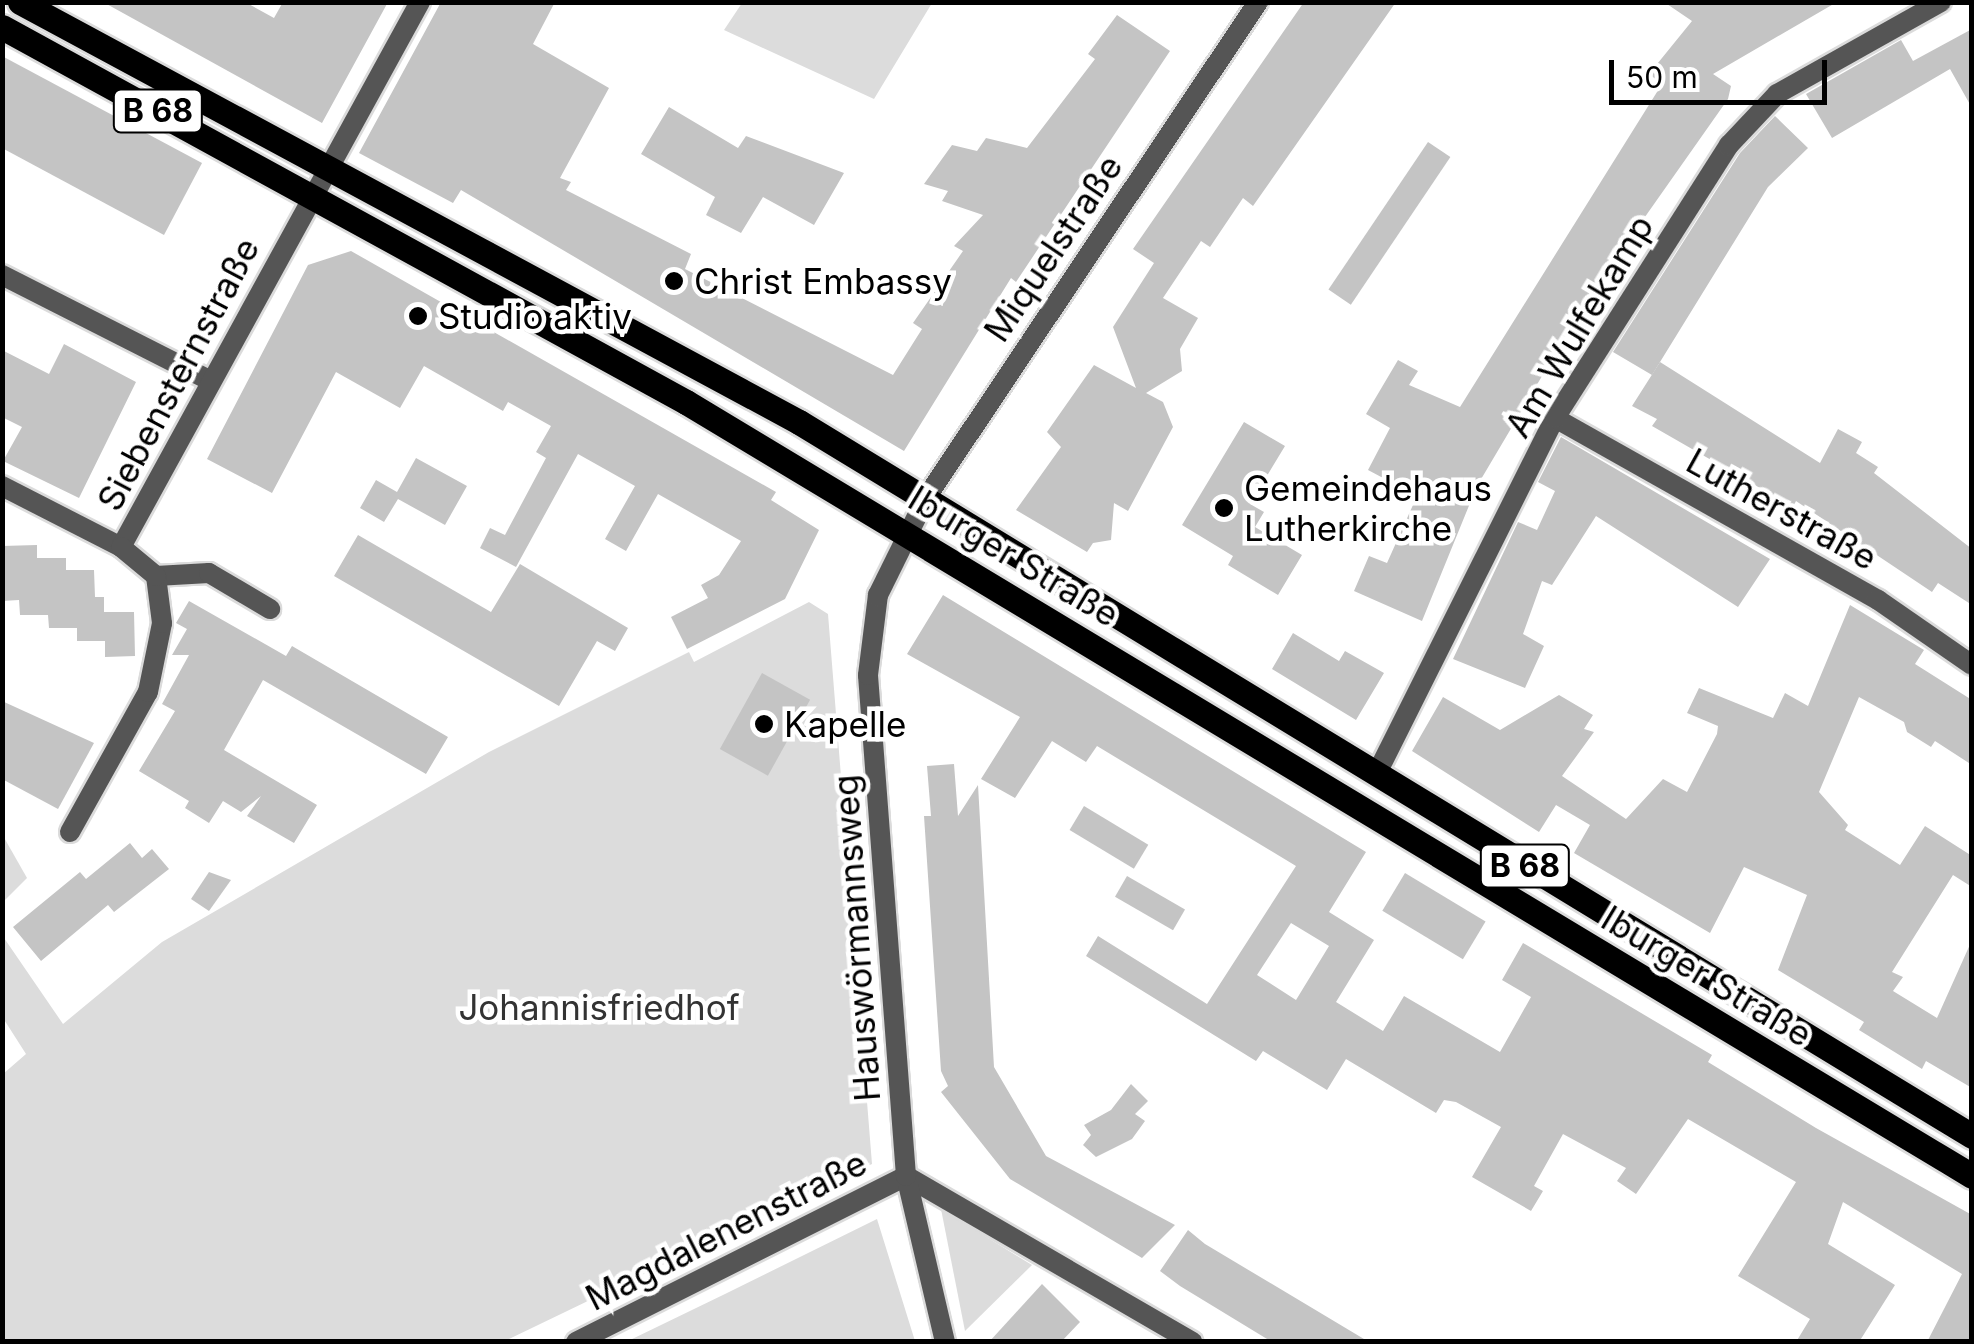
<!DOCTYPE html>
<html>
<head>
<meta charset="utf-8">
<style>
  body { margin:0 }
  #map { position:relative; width:1974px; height:1344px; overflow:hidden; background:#fff; font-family:Inter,sans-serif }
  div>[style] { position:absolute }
  .green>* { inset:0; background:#dcdcdc }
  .building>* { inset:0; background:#c4c4c4; transform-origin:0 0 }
  .roads { filter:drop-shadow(2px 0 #dbdbdb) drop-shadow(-2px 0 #dbdbdb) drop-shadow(0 2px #dbdbdb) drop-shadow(0 -2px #dbdbdb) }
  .minor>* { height:20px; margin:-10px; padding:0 10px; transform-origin:10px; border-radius:10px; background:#555 }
  .primary>* { height:25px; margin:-12.5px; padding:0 12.5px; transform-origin:12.5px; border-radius:12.5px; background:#000 }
  .dots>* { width:28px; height:28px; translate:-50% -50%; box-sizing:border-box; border:5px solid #fff; border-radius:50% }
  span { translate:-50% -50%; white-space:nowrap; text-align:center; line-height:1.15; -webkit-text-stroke:9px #fff; paint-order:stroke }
  .shield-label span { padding:2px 8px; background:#fff; border:2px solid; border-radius:8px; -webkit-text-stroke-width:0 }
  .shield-label { font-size:32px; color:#000; font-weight:700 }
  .street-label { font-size:35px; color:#000 }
  .poi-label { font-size:35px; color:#000 }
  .left { translate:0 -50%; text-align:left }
  .park-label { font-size:35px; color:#333 }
  .frame { position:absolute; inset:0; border:5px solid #000; pointer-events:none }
  .scale { position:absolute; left:1609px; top:60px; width:218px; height:45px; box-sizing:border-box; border:5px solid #000; border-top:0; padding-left:12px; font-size:30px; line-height:35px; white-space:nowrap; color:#000; -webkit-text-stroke:8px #fff; paint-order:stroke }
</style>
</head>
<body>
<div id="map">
  <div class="green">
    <i style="clip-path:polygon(742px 3px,742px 2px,932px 3px,874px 99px,724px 30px)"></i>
    <i style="clip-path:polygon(809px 602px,828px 614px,872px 1164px,505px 1341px,3px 1341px,3px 1074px,26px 1054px,3px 1018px,2px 935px,63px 1024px,162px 942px,489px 752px,689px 652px,694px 662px)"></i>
    <i style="clip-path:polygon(2px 834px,27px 878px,3px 902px,2px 902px)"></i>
    <i style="clip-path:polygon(941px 1209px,1032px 1265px,965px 1331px)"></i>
    <i style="clip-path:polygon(877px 1219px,915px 1341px,628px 1341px,725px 1294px)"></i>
  </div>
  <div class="building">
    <i style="clip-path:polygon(103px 2px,245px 2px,274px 18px,283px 2px,388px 2px,322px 123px)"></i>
    <i style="clip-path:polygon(441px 2px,555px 2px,533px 44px,609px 88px,560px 178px,571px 182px,566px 190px,691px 254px,685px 269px,893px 375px,922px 329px,913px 323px,963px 251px,954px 246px,983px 215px,942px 201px,948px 191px,924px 184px,952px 145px,977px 151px,986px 138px,1027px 148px,1095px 59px,1088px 54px,1117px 15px,1170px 51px,1016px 282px,1011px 278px,904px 451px,461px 190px,453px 203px,359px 153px)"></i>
    <i style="clip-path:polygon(1304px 2px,1396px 2px,1253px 206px,1243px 198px,1210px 247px,1201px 241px,1163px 298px,1198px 318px,1180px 349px,1182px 371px,1146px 393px,1163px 402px,1173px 427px,1128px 511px,1114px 503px,1111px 540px,1093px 543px,1087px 552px,1016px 510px,1061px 447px,1047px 432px,1094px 365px,1136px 388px,1113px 327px,1154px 263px,1133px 249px)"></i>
    <i style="clip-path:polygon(1664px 2px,1837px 2px,1713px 74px,1731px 86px,1728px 99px,1590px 295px,1477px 486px,1422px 621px,1354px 591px,1369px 556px,1387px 563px,1417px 496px,1368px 470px,1390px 428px,1366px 414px,1398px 360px,1418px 371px,1409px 385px,1460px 407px,1662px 84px,1649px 74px,1692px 21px)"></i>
    <i style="clip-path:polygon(1972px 29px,1972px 108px,1950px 69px,1832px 138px,1806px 94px,1901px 40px,1913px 61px)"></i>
    <i style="clip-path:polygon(2px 56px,202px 163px,164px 235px,2px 148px)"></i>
    <i style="clip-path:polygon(669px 107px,738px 148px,746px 136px,844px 173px,814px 225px,763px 197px,741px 233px,706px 215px,715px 197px,641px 154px)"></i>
    <i style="clip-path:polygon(1775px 116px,1808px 148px,1768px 187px,1652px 375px,1613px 352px,1740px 153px)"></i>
    <i style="left:1428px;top:142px;width:27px;height:178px;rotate:34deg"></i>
    <i style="clip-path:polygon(351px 251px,776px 492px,771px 500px,819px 530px,785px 599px,687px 649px,671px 617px,708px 598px,701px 585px,719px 575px,741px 541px,658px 494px,626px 551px,605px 539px,635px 486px,578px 454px,516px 567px,480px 548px,490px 528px,505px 535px,546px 458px,536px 452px,551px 426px,508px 402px,503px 411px,424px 366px,400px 408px,336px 372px,272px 493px,207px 459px,308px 265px)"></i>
    <i style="clip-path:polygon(64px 344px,136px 382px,79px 498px,3px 461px,22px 427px,2px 417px,2px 350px,49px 374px)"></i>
    <i style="clip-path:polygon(1660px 362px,1820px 463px,1838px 429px,1862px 442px,1856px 453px,1878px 467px,1874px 473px,1972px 549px,1972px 605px,1938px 583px,1932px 592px,1796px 501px,1793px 507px,1652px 426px,1657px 419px,1632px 406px)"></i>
    <i style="clip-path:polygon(1244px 422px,1285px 446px,1250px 504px,1264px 512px,1255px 527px,1302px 555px,1278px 595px,1228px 565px,1233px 556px,1182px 525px)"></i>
    <i style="clip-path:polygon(1561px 437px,1770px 559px,1738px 607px,1596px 516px,1552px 585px,1542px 581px,1523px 634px,1544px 646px,1525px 688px,1453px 659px,1518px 522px,1537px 530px,1555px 491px,1538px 482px)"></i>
    <i style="clip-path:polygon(416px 458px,467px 486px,445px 525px,398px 499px,384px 522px,360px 508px,376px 480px,397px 492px)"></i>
    <i style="clip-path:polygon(358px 535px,491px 612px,520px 564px,628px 628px,615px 651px,597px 641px,559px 706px,334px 576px)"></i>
    <i style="clip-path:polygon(37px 545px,37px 558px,66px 558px,66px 570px,94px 570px,95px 597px,104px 597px,104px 612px,134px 612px,135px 656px,105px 657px,105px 641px,77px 641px,77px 628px,49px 628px,48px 615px,20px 615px,19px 600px,2px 601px,2px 546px)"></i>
    <i style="clip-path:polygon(evenodd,943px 595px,1366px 852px,1329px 912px,1374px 940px,1336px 1002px,1383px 1031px,1404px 996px,1500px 1052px,1531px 997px,1502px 980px,1523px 943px,1712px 1055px,1708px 1062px,1816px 1128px,1972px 1215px,1972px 1342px,1927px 1342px,1962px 1274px,1843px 1202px,1828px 1244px,1895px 1285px,1859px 1342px,1796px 1342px,1810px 1319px,1738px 1276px,1796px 1182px,1688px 1119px,1636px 1194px,1617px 1181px,1626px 1168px,1563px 1134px,1534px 1186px,1543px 1191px,1531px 1211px,1472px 1177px,1501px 1127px,1456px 1102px,1444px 1100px,1436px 1113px,1346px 1059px,1327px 1090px,1263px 1051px,1256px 1061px,1086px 956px,1098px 936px,1207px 1004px,1296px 866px,1097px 746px,1086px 762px,1052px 741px,1015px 798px,981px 779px,1020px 717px,907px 654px,943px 595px,1291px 923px,1329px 946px,1296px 1000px,1257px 975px,1291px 923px)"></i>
    <i style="clip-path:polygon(189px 601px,286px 656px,292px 646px,448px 737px,426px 774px,263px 680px,224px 750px,317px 805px,294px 843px,247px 816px,261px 796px,241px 812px,223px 801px,209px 823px,185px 808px,189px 801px,139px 771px,175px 711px,162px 704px,189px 655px,172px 655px,187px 629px,176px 623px)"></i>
    <i style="clip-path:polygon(1850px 605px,1924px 650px,1915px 664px,1972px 700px,1972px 765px,1935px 741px,1931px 747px,1907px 732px,1904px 722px,1859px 697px,1819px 792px,1848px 825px,1845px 830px,1900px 865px,1925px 826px,1972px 856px,1972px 887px,1953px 875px,1892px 972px,1903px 977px,1893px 991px,1937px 1018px,1972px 940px,1972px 1088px,1926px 1061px,1922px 1069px,1859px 1030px,1864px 1022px,1778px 970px,1807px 895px,1744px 867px,1710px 933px,1574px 853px,1590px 825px,1556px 805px,1539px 832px,1412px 751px,1443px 697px,1500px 730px,1559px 695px,1593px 715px,1584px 729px,1594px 732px,1562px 776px,1626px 819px,1663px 779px,1687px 792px,1717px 734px,1718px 726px,1687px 713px,1699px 688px,1773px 718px,1785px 693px,1808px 706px)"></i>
    <i style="clip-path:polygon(1293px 633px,1339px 661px,1345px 651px,1384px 673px,1356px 720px,1272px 669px)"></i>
    <i style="left:762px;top:673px;width:55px;height:87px;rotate:29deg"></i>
    <i style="clip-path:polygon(2px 701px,94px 743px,58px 809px,2px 779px)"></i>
    <i style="clip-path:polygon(954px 764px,958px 816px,978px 785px,994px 1067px,1046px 1156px,1175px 1225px,1142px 1258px,1010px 1179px,941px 1092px,948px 1086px,941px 1071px,924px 816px,931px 816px,927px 766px)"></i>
    <i style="left:1084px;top:806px;width:75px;height:28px;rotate:31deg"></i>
    <i style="clip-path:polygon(130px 843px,142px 858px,152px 849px,169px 869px,114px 912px,108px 905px,41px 961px,13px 927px,80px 872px,86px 879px)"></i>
    <i style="clip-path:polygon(209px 872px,231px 880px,209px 911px,191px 899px)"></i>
    <i style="left:1405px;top:873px;width:94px;height:44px;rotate:31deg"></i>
    <i style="left:1127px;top:876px;width:67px;height:24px;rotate:30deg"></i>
    <i style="clip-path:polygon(1131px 1084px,1148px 1101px,1135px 1114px,1145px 1121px,1132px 1139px,1096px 1157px,1083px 1145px,1091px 1135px,1084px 1125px,1111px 1110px)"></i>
    <i style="clip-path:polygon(1188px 1230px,1205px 1244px,1369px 1342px,1272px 1342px,1180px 1286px,1160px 1271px)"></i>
    <i style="clip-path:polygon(1042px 1284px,1080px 1322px,1061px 1342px,989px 1342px)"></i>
  </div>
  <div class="roads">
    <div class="minor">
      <i style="left:2px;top:275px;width:232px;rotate:26.9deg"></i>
      <i style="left:1555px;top:418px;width:371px;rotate:29.4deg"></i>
      <i style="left:1878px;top:600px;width:114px;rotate:34.7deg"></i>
      <i style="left:2px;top:486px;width:134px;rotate:27.1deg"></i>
      <i style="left:121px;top:547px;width:622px;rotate:-61.25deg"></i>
      <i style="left:156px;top:576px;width:53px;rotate:-3.2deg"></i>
      <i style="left:209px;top:573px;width:71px;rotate:30.5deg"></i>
      <i style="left:1376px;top:775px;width:399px;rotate:-63.4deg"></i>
      <i style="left:1555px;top:418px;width:324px;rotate:-57.5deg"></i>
      <i style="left:1729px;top:145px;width:70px;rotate:-46.7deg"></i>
      <i style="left:1777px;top:94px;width:188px;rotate:-29.3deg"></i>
      <i style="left:70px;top:832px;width:160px;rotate:-60.9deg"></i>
      <i style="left:148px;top:692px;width:70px;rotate:-78.5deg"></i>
      <i style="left:162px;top:623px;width:47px;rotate:-97.3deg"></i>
      <i style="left:156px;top:576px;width:45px;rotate:-140.4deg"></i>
      <i style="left:906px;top:1176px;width:331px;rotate:30.1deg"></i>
      <i style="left:576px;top:1342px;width:369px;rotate:-26.7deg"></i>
      <i style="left:945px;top:1342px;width:171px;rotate:-103.2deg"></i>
      <i style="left:906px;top:1176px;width:502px;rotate:-94.34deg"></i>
      <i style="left:868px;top:675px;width:81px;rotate:-82.9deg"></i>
      <i style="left:878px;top:595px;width:108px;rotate:-63.7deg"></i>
      <i style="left:926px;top:498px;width:597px;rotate:-56.2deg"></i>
    </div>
    <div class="primary">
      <i style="left:20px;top:2px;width:885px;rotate:28.33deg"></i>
      <i style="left:799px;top:422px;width:1373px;rotate:31.33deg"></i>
      <i style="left:2px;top:27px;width:780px;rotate:28.73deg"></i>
      <i style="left:686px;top:402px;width:1501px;rotate:31.04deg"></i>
    </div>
  </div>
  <div class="dots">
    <i style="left:674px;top:281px;background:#000"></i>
    <i style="left:418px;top:316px;background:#000"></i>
    <i style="left:1224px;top:508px;background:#000"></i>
    <i style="left:764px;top:724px;background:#000"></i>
  </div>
  <div class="shield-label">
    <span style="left:158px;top:111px">B 68</span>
    <span style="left:1525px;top:866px">B 68</span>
  </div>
  <div class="street-label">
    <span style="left:1053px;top:248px;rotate:-56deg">Miquelstraße</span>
    <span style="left:1579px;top:326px;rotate:-59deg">Am Wulfekamp</span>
    <span style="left:178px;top:374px;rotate:-62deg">Siebensternstraße</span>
    <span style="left:1782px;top:509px;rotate:29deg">Lutherstraße</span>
    <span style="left:1014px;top:556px;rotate:31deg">Iburger Straße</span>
    <span style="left:856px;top:938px;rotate:-94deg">Hauswörmannsweg</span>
    <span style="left:1707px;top:976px;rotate:31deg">Iburger Straße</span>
    <span style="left:726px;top:1230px;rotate:-27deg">Magdalenenstraße</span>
  </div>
  <div class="poi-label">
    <span class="left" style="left:694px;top:281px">Christ Embassy</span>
    <span class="left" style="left:438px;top:316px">Studio aktiv</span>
    <span class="left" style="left:1244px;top:508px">Gemeindehaus<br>Lutherkirche</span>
    <span class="left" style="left:784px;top:724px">Kapelle</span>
  </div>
  <div class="park-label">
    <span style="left:599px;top:1007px">Johannisfriedhof</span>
  </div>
  <div class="frame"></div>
  <div class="scale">50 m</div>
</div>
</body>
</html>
